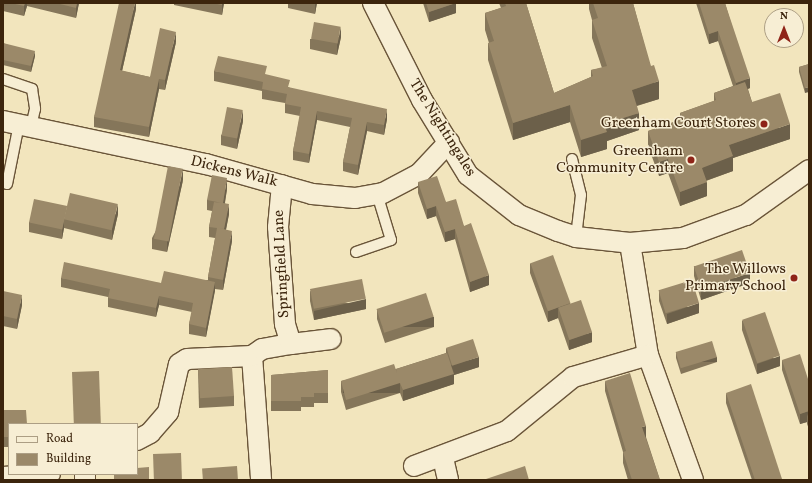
<!DOCTYPE html>
<html>
<head>
<meta charset="utf-8">
<style>
  body { margin:0 }
  #map { position:relative; width:812px; height:483px; overflow:hidden; background:#f2e5bd; font-family:Vollkorn,serif }
  div>[style] { position:absolute }
  .roads { filter:drop-shadow(1px 0 #6a5539) drop-shadow(-1px 0 #6a5539) drop-shadow(0 1px #6a5539) drop-shadow(0 -1px #6a5539) }
  .lane>* { height:10px; margin:-5px; padding:0 5px; transform-origin:5px; border-radius:5px; background:#f7eed4 }
  .street>* { height:20px; margin:-10px; padding:0 10px; transform-origin:10px; border-radius:10px; background:#f7eed4 }
  .wall>* { inset:0; background:#85765a }
  .shaded-wall>* { inset:0; background:#6c604a; transform-origin:0 0 }
  .building>* { inset:0; background:#9b8969; transform-origin:0 0 }
  .dots>* { width:11px; height:11px; translate:-50% -50%; box-sizing:border-box; border:2px solid #f7eed4; border-radius:50% }
  span { translate:-50% -50%; white-space:nowrap; text-align:center; line-height:1.15; -webkit-text-stroke:3px #f7eed4; paint-order:stroke }
  .poi-label { font-size:15px; color:#3c250d }
  .right { translate:-100% -50%; text-align:right }
  .street-label { font-size:15px; color:#3c250d }
  .frame { position:absolute; inset:0; border:4px solid #3c250d; pointer-events:none }
  .legend { position:absolute; left:8px; top:423px; width:130px; height:52px; box-sizing:border-box; background:#f7eed4; border:1px solid #ac9e84; margin:0; padding:5px 7px; list-style:none; font-size:12px; color:#3c250d }
  .legend li { display:flex; align-items:center; gap:8px; height:20px }
  .legend b { width:20px; border:1px solid #ac9e84 }
  .north { position:absolute; left:764px; top:8px; width:40px; height:40px; box-sizing:border-box; background:#f7eed4; border:1px solid #ac9e84; border-radius:50%; rotate:0deg; font-size:11px; font-weight:700; line-height:16px; text-align:center; color:#3c250d }
  .north::after { content:''; display:block; margin:auto; width:14px; height:18px; background:#8f2418; clip-path:polygon(50% 0,100% 100%,50% 72%,0 100%) }
</style>
</head>
<body>
<div id="map">
  <div class="roads">
    <div class="lane">
      <i style="left:3px;top:79px;width:31px;rotate:19deg"></i>
      <i style="left:32px;top:89px;width:20px;rotate:81deg"></i>
      <i style="left:35px;top:109px;width:18px;rotate:103deg"></i>
      <i style="left:572px;top:159px;width:37px;rotate:76deg"></i>
      <i style="left:581px;top:195px;width:42px;rotate:96.8deg"></i>
      <i style="left:7px;top:184px;width:61px;rotate:-78.7deg"></i>
      <i style="left:356px;top:252px;width:37px;rotate:-19deg"></i>
      <i style="left:391px;top:240px;width:48px;rotate:-106.9deg"></i>
    </div>
    <div class="street">
      <i style="left:373px;top:3px;width:109px;rotate:63.2deg"></i>
      <i style="left:422px;top:100px;width:88px;rotate:58.5deg"></i>
      <i style="left:468px;top:175px;width:65px;rotate:38.1deg"></i>
      <i style="left:519px;top:215px;width:42px;rotate:22.3deg"></i>
      <i style="left:558px;top:231px;width:19px;rotate:18deg"></i>
      <i style="left:576px;top:237px;width:54px;rotate:6.3deg"></i>
      <i style="left:630px;top:243px;width:53px;rotate:-5.4deg"></i>
      <i style="left:683px;top:238px;width:67px;rotate:-20.1deg"></i>
      <i style="left:746px;top:215px;width:77px;rotate:-35.5deg"></i>
      <i style="left:3px;top:121px;width:208px;rotate:12deg"></i>
      <i style="left:206px;top:164px;width:110px;rotate:15.8deg"></i>
      <i style="left:312px;top:194px;width:43px;rotate:5.3deg"></i>
      <i style="left:355px;top:198px;width:28px;rotate:-10deg"></i>
      <i style="left:383px;top:193px;width:41px;rotate:-27.8deg"></i>
      <i style="left:419px;top:174px;width:44px;rotate:-46.8deg"></i>
      <i style="left:630px;top:243px;width:113px;rotate:80.9deg"></i>
      <i style="left:648px;top:355px;width:133px;rotate:70.2deg"></i>
      <i style="left:291px;top:344px;width:40px;rotate:-7.1deg"></i>
      <i style="left:252px;top:356px;width:124px;rotate:85.8deg"></i>
      <i style="left:137px;top:440px;width:15px;rotate:-28deg"></i>
      <i style="left:150px;top:433px;width:28px;rotate:-49deg"></i>
      <i style="left:168px;top:412px;width:49px;rotate:-77.1deg"></i>
      <i style="left:179px;top:364px;width:9px;rotate:-32deg"></i>
      <i style="left:187px;top:359px;width:65px;rotate:-2.6deg"></i>
      <i style="left:252px;top:356px;width:12px;rotate:-35deg"></i>
      <i style="left:262px;top:349px;width:29px;rotate:-10deg"></i>
      <i style="left:291px;top:344px;width:21px;rotate:-107deg"></i>
      <i style="left:285px;top:324px;width:97px;rotate:-94.1deg"></i>
      <i style="left:278px;top:227px;width:42px;rotate:-84.6deg"></i>
      <i style="left:443px;top:458px;width:23px;rotate:77deg"></i>
      <i style="left:414px;top:466px;width:99px;rotate:-20.6deg"></i>
      <i style="left:507px;top:431px;width:85px;rotate:-39.3deg"></i>
      <i style="left:573px;top:377px;width:78px;rotate:-16.3deg"></i>
      <i style="left:85px;top:474px;width:6px;rotate:90deg"></i>
      <i style="left:3px;top:477px;width:47px;rotate:-3.7deg"></i>
    </div>
  </div>
  <div class="wall">
    <i style="clip-path:polygon(3px 3px,79px 3px,76px 18px,27px 6px,24px 16px,3px 11px)"></i>
    <i style="clip-path:polygon(136px 3px,136px 9px,122px 71px,150px 77px,176px 42px,165px 90px,159px 89px,149px 137px,94px 127px,94px 117px)"></i>
    <i style="clip-path:polygon(174px 3px,224px 3px,222px 15px,174px 5px)"></i>
    <i style="clip-path:polygon(288px 3px,317px 3px,315px 14px,288px 8px)"></i>
    <i style="clip-path:polygon(423px 3px,456px 3px,456px 13px,429px 22px)"></i>
    <i style="clip-path:polygon(499px 3px,526px 3px,554px 93px,591px 77px,591px 70px,602px 68px,592px 38px,592px 20px,589px 9px,589px 3px,633px 3px,659px 99px,637px 106px,639px 130px,607px 141px,607px 149px,581px 157px,570px 122px,513px 140px,488px 60px,488px 43px,489px 43px,485px 30px,485px 13px,501px 8px)"></i>
    <i style="clip-path:polygon(696px 3px,725px 3px,750px 88px,748px 89px,752px 102px,790px 139px,733px 158px,733px 171px,706px 181px,707px 196px,680px 206px,668px 173px,659px 176px,648px 146px,648px 131px,680px 120px,680px 113px,714px 101px,714px 93px,733px 86px,718px 41px,709px 44px)"></i>
    <i style="clip-path:polygon(341px 37px,337px 55px,310px 49px,310px 39px)"></i>
    <i style="clip-path:polygon(3px 43px,35px 56px,31px 72px,3px 65px)"></i>
    <i style="clip-path:polygon(809px 64px,805px 93px,799px 72px,799px 67px)"></i>
    <i style="clip-path:polygon(214px 71px,267px 75px,290px 88px,387px 119px,384px 135px,367px 131px,358px 175px,343px 171px,343px 162px,350px 127px,317px 120px,309px 163px,293px 160px,293px 151px,300px 116px,285px 113px,285px 103px,262px 99px,262px 91px,214px 81px)"></i>
    <i style="clip-path:polygon(243px 121px,237px 149px,221px 145px,221px 135px)"></i>
    <i style="clip-path:polygon(183px 180px,167px 252px,152px 249px,152px 238px)"></i>
    <i style="clip-path:polygon(418px 182px,446px 202px,464px 226px,489px 285px,470px 292px,455px 239px,445px 242px,436px 216px,427px 219px,418px 193px)"></i>
    <i style="clip-path:polygon(227px 189px,225px 203px,229px 214px,226px 230px,232px 241px,223px 290px,215px 289px,206px 337px,189px 334px,189px 324px,192px 312px,159px 305px,156px 317px,108px 307px,108px 297px,61px 287px,61px 278px,161px 283px,208px 280px,208px 277px,215px 238px,209px 237px,209px 227px,212px 211px,207px 210px,207px 200px)"></i>
    <i style="clip-path:polygon(118px 214px,112px 240px,64px 228px,62px 239px,29px 232px,29px 222px)"></i>
    <i style="clip-path:polygon(530px 263px,570px 303px,592px 342px,569px 350px,558px 318px,548px 322px,530px 273px)"></i>
    <i style="clip-path:polygon(694px 266px,750px 283px,701px 300px,694px 276px)"></i>
    <i style="clip-path:polygon(3px 291px,22px 305px,17px 329px,3px 326px)"></i>
    <i style="clip-path:polygon(310px 291px,366px 309px,314px 320px,310px 301px)"></i>
    <i style="clip-path:polygon(659px 291px,699px 313px,667px 324px,659px 301px)"></i>
    <i style="clip-path:polygon(377px 309px,434px 327px,385px 343px,377px 319px)"></i>
    <i style="clip-path:polygon(742px 320px,780px 366px,757px 374px,742px 330px)"></i>
    <i style="clip-path:polygon(446px 348px,479px 367px,454px 375px,454px 384px,403px 401px,400px 393px,346px 410px,341px 392px,341px 381px,396px 369px,446px 353px)"></i>
    <i style="clip-path:polygon(676px 353px,717px 362px,681px 374px,676px 358px)"></i>
    <i style="clip-path:polygon(782px 360px,809px 382px,809px 429px,807px 424px,807px 422px,800px 424px,782px 370px)"></i>
    <i style="clip-path:polygon(198px 369px,234px 396px,234px 406px,199px 408px)"></i>
    <i style="clip-path:polygon(328px 370px,328px 403px,314px 403px,314px 407px,301px 407px,301px 411px,271px 411px,271px 375px)"></i>
    <i style="clip-path:polygon(605px 381px,646px 437px,660px 480px,628px 480px,623px 463px,623px 452px,605px 391px)"></i>
    <i style="clip-path:polygon(726px 393px,782px 480px,752px 480px,726px 403px)"></i>
    <i style="clip-path:polygon(3px 410px,9px 424px,9px 447px,3px 447px)"></i>
  </div>
  <div class="shaded-wall">
    <i style="clip-path:polygon(25px 3px,27px 3px,27px 6px,24px 16px,24px 6px)"></i>
    <i style="clip-path:polygon(77px 3px,79px 3px,76px 18px,76px 8px)"></i>
    <i style="clip-path:polygon(135px 3px,136px 3px,136px 9px,120px 80px,120px 70px)"></i>
    <i style="clip-path:polygon(222px 3px,224px 3px,222px 15px)"></i>
    <i style="clip-path:polygon(315px 3px,317px 3px,315px 14px)"></i>
    <i style="clip-path:polygon(456px 3px,456px 13px,429px 22px,429px 12px)"></i>
    <i style="clip-path:polygon(341px 27px,341px 37px,337px 55px,337px 45px)"></i>
    <i style="clip-path:polygon(718px 31px,718px 41px,709px 44px,709px 34px)"></i>
    <i style="clip-path:polygon(176px 32px,176px 42px,165px 90px,165px 80px)"></i>
    <i style="clip-path:polygon(35px 51px,35px 56px,31px 72px,31px 66px)"></i>
    <i style="clip-path:polygon(750px 78px,750px 88px,736px 93px,736px 83px)"></i>
    <i style="clip-path:polygon(159px 79px,159px 89px,149px 137px,149px 127px)"></i>
    <i style="clip-path:polygon(659px 81px,659px 99px,632px 107px,632px 90px)"></i>
    <i style="clip-path:polygon(809px 87px,809px 92px,805px 93px,805px 88px)"></i>
    <i style="clip-path:polygon(570px 105px,570px 122px,513px 140px,513px 123px)"></i>
    <i style="clip-path:polygon(387px 109px,387px 119px,384px 135px,384px 125px)"></i>
    <i style="clip-path:polygon(243px 110px,243px 121px,237px 149px,237px 139px)"></i>
    <i style="clip-path:polygon(317px 111px,317px 120px,309px 163px,309px 154px)"></i>
    <i style="clip-path:polygon(639px 113px,639px 130px,607px 141px,607px 149px,581px 157px,581px 140px,604px 124px)"></i>
    <i style="clip-path:polygon(367px 122px,367px 131px,358px 175px,358px 165px)"></i>
    <i style="clip-path:polygon(790px 124px,790px 139px,733px 158px,733px 171px,702px 182px,702px 168px,729px 145px)"></i>
    <i style="clip-path:polygon(668px 159px,668px 173px,659px 176px,659px 162px)"></i>
    <i style="clip-path:polygon(183px 169px,183px 180px,167px 252px,167px 242px)"></i>
    <i style="clip-path:polygon(227px 178px,227px 189px,223px 213px,223px 203px)"></i>
    <i style="clip-path:polygon(707px 182px,707px 196px,680px 206px,680px 192px)"></i>
    <i style="clip-path:polygon(118px 204px,118px 214px,112px 240px,112px 229px)"></i>
    <i style="clip-path:polygon(229px 204px,229px 214px,224px 239px,224px 229px)"></i>
    <i style="clip-path:polygon(67px 206px,64px 219px,64px 228px,62px 239px,62px 229px)"></i>
    <i style="clip-path:polygon(436px 206px,436px 216px,427px 219px,427px 209px)"></i>
    <i style="clip-path:polygon(455px 229px,455px 239px,445px 242px,445px 232px)"></i>
    <i style="clip-path:polygon(232px 231px,232px 241px,223px 290px,223px 280px)"></i>
    <i style="clip-path:polygon(750px 273px,750px 283px,701px 300px,701px 289px)"></i>
    <i style="clip-path:polygon(489px 275px,489px 285px,470px 292px,470px 282px)"></i>
    <i style="clip-path:polygon(215px 282px,215px 291px,206px 337px,206px 328px)"></i>
    <i style="clip-path:polygon(22px 295px,22px 305px,17px 329px,17px 319px)"></i>
    <i style="clip-path:polygon(159px 296px,159px 305px,156px 317px,156px 308px)"></i>
    <i style="clip-path:polygon(366px 299px,366px 309px,314px 320px,314px 311px)"></i>
    <i style="clip-path:polygon(570px 303px,558px 308px,558px 318px,548px 322px,548px 311px)"></i>
    <i style="clip-path:polygon(699px 303px,699px 313px,667px 324px,667px 314px)"></i>
    <i style="left:434px;top:317px;width:10px;height:52px;rotate:90deg"></i>
    <i style="clip-path:polygon(592px 332px,592px 342px,569px 350px,569px 340px)"></i>
    <i style="clip-path:polygon(780px 356px,780px 366px,757px 374px,757px 364px)"></i>
    <i style="clip-path:polygon(479px 357px,479px 367px,454px 375px,454px 384px,403px 401px,403px 390px,452px 365px)"></i>
    <i style="left:717px;top:357px;width:5px;height:38px;rotate:90deg"></i>
    <i style="left:400px;top:383px;width:10px;height:57px;rotate:90deg"></i>
    <i style="clip-path:polygon(809px 411px,809px 419px,807px 414px,807px 422px,800px 424px,800px 414px)"></i>
    <i style="clip-path:polygon(646px 426px,646px 437px,642px 438px,642px 427px)"></i>
  </div>
  <div class="building">
    <i style="clip-path:polygon(11px 3px,25px 3px,24px 6px)"></i>
    <i style="clip-path:polygon(56px 3px,77px 3px,76px 8px)"></i>
    <i style="clip-path:polygon(119px 3px,135px 3px,120px 70px,150px 77px,160px 28px,176px 32px,165px 80px,159px 79px,149px 127px,94px 117px)"></i>
    <i style="clip-path:polygon(212px 3px,222px 3px,222px 5px)"></i>
    <i style="clip-path:polygon(426px 3px,456px 3px,429px 12px)"></i>
    <i style="clip-path:polygon(505px 3px,526px 3px,554px 93px,593px 76px,591px 70px,607px 66px,592px 20px,598px 18px,593px 3px,633px 3px,651px 66px,654px 65px,659px 81px,632px 90px,639px 113px,604px 124px,607px 132px,581px 140px,570px 105px,513px 123px,488px 43px,494px 41px,485px 13px,506px 6px)"></i>
    <i style="clip-path:polygon(699px 3px,725px 3px,750px 78px,736px 83px,718px 31px,709px 34px)"></i>
    <i style="left:314px;top:22px;width:27px;height:17px;rotate:10deg"></i>
    <i style="clip-path:polygon(3px 43px,35px 51px,31px 66px,3px 60px)"></i>
    <i style="clip-path:polygon(218px 56px,267px 66px,265px 74px,290px 80px,288px 87px,387px 109px,384px 125px,367px 122px,358px 165px,343px 162px,352px 118px,317px 111px,309px 154px,293px 151px,301px 107px,285px 104px,287px 94px,262px 89px,263px 82px,214px 71px)"></i>
    <i style="clip-path:polygon(809px 64px,809px 87px,805px 88px,799px 67px)"></i>
    <i style="clip-path:polygon(745px 82px,752px 102px,780px 93px,790px 124px,729px 145px,733px 156px,702px 168px,707px 182px,680px 192px,668px 159px,659px 162px,648px 131px,682px 119px,680px 113px,716px 100px,714px 93px)"></i>
    <i style="left:227px;top:107px;width:16px;height:29px;rotate:11deg"></i>
    <i style="left:168px;top:166px;width:15px;height:74px;rotate:11deg"></i>
    <i style="clip-path:polygon(212px 175px,227px 178px,223px 203px,229px 204px,224px 229px,219px 228px,232px 231px,223px 280px,208px 277px,217px 228px,209px 227px,214px 202px,222px 203px,207px 200px)"></i>
    <i style="clip-path:polygon(437px 176px,446px 202px,456px 199px,464px 226px,471px 223px,489px 275px,470px 282px,455px 229px,445px 232px,436px 206px,427px 209px,418px 182px)"></i>
    <i style="left:70px;top:193px;width:49px;height:27px;rotate:13deg"></i>
    <i style="left:34px;top:199px;width:34px;height:24px;rotate:12deg"></i>
    <i style="left:742px;top:250px;width:24px;height:51px;rotate:71deg"></i>
    <i style="left:553px;top:255px;width:51px;height:24px;rotate:70deg"></i>
    <i style="clip-path:polygon(64px 262px,161px 283px,164px 271px,215px 282px,206px 328px,189px 324px,193px 303px,159px 296px,156px 308px,108px 298px,110px 289px,61px 278px)"></i>
    <i style="left:362px;top:279px;width:20px;height:53px;rotate:79deg"></i>
    <i style="left:692px;top:280px;width:24px;height:35px;rotate:73deg"></i>
    <i style="clip-path:polygon(3px 291px,22px 295px,17px 319px,3px 316px)"></i>
    <i style="left:426px;top:293px;width:25px;height:52px;rotate:72deg"></i>
    <i style="left:581px;top:300px;width:34px;height:24px;rotate:71deg"></i>
    <i style="left:765px;top:312px;width:46px;height:24px;rotate:71deg"></i>
    <i style="left:473px;top:339px;width:19px;height:28px;rotate:72deg"></i>
    <i style="left:712px;top:341px;width:17px;height:38px;rotate:73deg"></i>
    <i style="clip-path:polygon(447px 353px,454px 374px,403px 390px,400px 383px,346px 400px,341px 381px,394px 364px,397px 373px,396px 369px)"></i>
    <i style="clip-path:polygon(800px 354px,809px 382px,809px 411px,800px 414px,782px 360px)"></i>
    <i style="left:232px;top:367px;width:29px;height:34px;rotate:86deg"></i>
    <i style="clip-path:polygon(328px 370px,328px 393px,314px 393px,314px 397px,301px 397px,301px 401px,271px 401px,271px 375px)"></i>
    <i style="left:99px;top:371px;width:53px;height:27px;rotate:88deg"></i>
    <i style="clip-path:polygon(630px 373px,646px 426px,642px 427px,660px 480px,632px 480px,623px 452px,626px 451px,605px 381px)"></i>
    <i style="clip-path:polygon(751px 384px,782px 479px,778px 480px,755px 480px,726px 393px)"></i>
    <i style="clip-path:polygon(3px 410px,26px 410px,27px 424px,9px 424px,9px 437px,3px 437px)"></i>
    <i style="left:181px;top:453px;width:27px;height:28px;rotate:88deg"></i>
    <i style="left:237px;top:466px;width:14px;height:35px;rotate:86deg"></i>
    <i style="clip-path:polygon(525px 466px,529px 480px,483px 480px)"></i>
    <i style="clip-path:polygon(149px 467px,149px 480px,114px 480px,114px 474px,137px 474px,137px 468px)"></i>
  </div>
  <div class="dots">
    <i style="left:764px;top:124px;background:#8f2418"></i>
    <i style="left:691px;top:160px;background:#8f2418"></i>
    <i style="left:794px;top:278px;background:#8f2418"></i>
  </div>
  <div class="poi-label">
    <span class="right" style="left:756px;top:124px">Greenham Court Stores</span>
    <span class="right" style="left:683px;top:160px">Greenham<br>Community Centre</span>
    <span class="right" style="left:786px;top:278px">The Willows<br>Primary School</span>
  </div>
  <div class="street-label">
    <span style="left:442px;top:128px;rotate:58deg">The Nightingales</span>
    <span style="left:234px;top:172px;rotate:14deg">Dickens Walk</span>
    <span style="left:282px;top:264px;rotate:-93deg">Springfield Lane</span>
  </div>
  <div class="frame"></div>
  <ul class="legend">
  <li><b style="height:5px;background:#f7eed4"></b>Road</li>
  <li><b style="height:11px;background:#9b8969"></b>Building</li>
  </ul>
  <div class="north">N</div>
</div>
</body>
</html>
